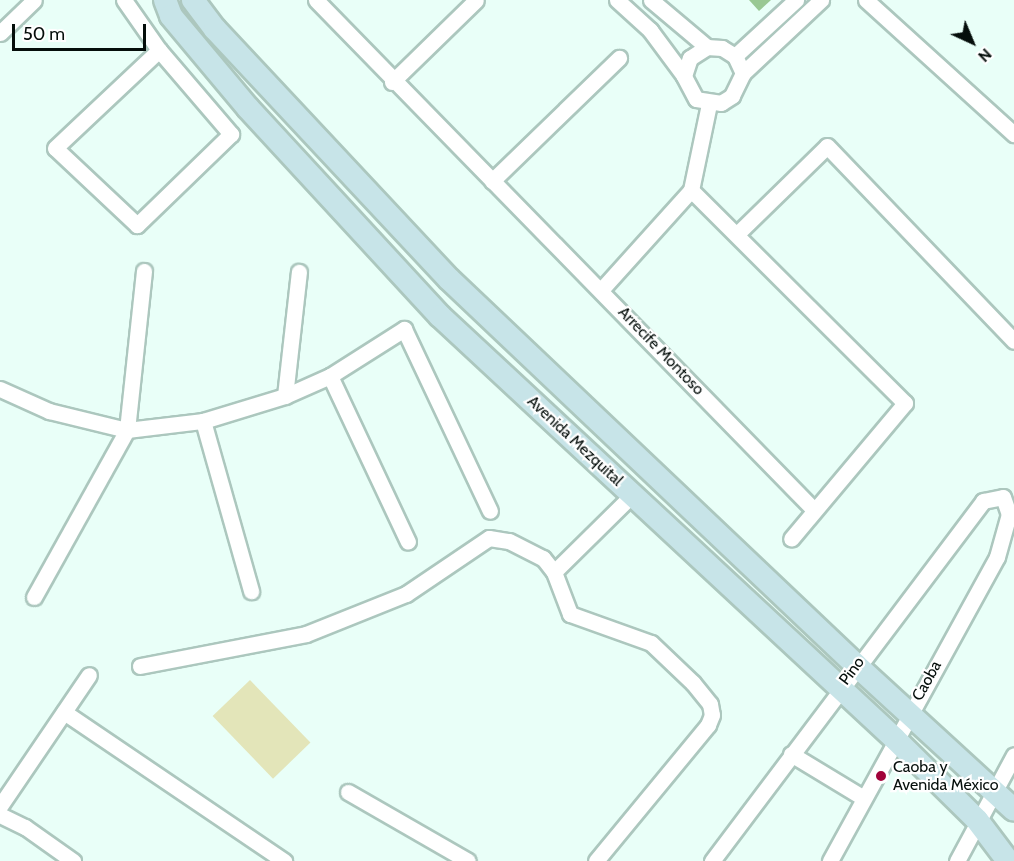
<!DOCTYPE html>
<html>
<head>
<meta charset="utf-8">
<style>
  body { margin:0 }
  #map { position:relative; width:1014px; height:861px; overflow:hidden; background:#e9fff8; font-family:Cabin,sans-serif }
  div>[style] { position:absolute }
  .green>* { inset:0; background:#e3e5b9; transform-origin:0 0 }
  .building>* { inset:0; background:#99c893 }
  .roads { filter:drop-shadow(2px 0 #acc7be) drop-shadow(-2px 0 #acc7be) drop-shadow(0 2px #acc7be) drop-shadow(0 -2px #acc7be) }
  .minor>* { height:15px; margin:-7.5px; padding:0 7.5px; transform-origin:7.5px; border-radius:7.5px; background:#fff }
  .secondary>* { height:22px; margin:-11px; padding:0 11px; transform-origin:11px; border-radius:11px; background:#c7e4e8 }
  .dots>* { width:16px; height:16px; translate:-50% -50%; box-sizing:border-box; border:3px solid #fff; border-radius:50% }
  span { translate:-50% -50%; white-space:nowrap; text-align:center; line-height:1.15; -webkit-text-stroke:4.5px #fff; paint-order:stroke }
  .street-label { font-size:16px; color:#050e0b }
  .poi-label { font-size:16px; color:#050e0b }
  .left { translate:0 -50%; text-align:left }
  .north { position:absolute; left:942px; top:12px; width:60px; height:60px; -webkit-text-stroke:4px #fff; paint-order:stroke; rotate:136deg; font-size:16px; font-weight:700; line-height:24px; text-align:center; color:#050e0b }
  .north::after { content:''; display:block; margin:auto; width:21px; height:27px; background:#050e0b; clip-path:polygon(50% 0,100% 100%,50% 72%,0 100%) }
  .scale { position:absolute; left:12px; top:24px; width:134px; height:27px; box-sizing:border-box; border:3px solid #050e0b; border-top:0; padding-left:8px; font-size:18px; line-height:21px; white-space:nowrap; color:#050e0b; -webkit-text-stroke:4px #fff; paint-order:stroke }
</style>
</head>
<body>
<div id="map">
  <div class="green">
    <i style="left:250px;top:680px;width:87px;height:52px;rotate:46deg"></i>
  </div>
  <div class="building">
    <i style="clip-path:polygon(749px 0,771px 0,759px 11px)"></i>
  </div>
  <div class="roads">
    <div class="minor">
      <i style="left:124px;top:0;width:61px;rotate:55deg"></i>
      <i style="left:159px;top:50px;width:111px;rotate:49.4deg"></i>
      <i style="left:231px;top:134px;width:131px;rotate:135.9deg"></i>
      <i style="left:137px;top:225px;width:112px;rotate:-136.8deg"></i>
      <i style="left:55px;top:148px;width:143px;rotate:-43.3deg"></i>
      <i style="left:316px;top:0;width:713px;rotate:45.68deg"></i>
      <i style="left:617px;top:0;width:45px;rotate:42.3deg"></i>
      <i style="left:650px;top:30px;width:57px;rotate:53.5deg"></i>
      <i style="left:651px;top:0;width:73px;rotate:40deg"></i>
      <i style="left:707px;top:47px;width:15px;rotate:4deg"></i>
      <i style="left:722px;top:48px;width:15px;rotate:32deg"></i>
      <i style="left:735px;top:56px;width:19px;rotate:65deg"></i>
      <i style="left:743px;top:73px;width:25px;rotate:116deg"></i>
      <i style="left:732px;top:96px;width:13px;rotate:148deg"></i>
      <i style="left:721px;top:103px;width:25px;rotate:-171deg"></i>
      <i style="left:696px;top:99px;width:26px;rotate:-118deg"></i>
      <i style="left:684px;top:76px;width:19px;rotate:-72deg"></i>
      <i style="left:690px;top:58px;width:20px;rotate:-33deg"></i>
      <i style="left:866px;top:0;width:200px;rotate:42.2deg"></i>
      <i style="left:0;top:33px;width:47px;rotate:-44.1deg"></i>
      <i style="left:735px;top:56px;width:83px;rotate:-42.6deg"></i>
      <i style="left:743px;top:73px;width:107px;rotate:-43.1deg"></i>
      <i style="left:392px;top:82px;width:117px;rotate:-44.3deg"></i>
      <i style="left:709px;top:104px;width:88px;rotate:101.8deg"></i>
      <i style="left:691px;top:190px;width:302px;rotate:44.9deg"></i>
      <i style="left:905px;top:403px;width:177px;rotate:130deg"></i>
      <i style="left:492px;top:181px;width:177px;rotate:-44.1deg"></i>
      <i style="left:738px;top:233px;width:124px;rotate:-44.3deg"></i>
      <i style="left:827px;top:146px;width:270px;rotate:46.2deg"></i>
      <i style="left:601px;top:290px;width:135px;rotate:-48deg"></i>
      <i style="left:330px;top:376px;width:183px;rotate:64.8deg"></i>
      <i style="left:0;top:389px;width:54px;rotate:24.2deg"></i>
      <i style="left:49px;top:411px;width:80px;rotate:13.7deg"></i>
      <i style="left:127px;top:430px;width:77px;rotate:-6.8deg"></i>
      <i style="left:203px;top:421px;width:86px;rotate:-17deg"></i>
      <i style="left:285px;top:396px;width:49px;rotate:-24deg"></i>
      <i style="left:330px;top:376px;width:88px;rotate:-32.4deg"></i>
      <i style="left:404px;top:329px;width:201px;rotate:64.7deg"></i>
      <i style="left:285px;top:396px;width:125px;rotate:-83.6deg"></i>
      <i style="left:203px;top:421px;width:177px;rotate:74.2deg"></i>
      <i style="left:554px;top:572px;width:45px;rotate:69.1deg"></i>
      <i style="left:570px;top:614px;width:86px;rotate:19.7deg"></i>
      <i style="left:651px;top:643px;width:58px;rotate:43.6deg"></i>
      <i style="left:693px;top:683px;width:27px;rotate:51deg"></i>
      <i style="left:710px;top:704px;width:11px;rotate:80deg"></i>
      <i style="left:712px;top:715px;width:11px;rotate:112deg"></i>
      <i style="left:708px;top:725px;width:176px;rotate:129.5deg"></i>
      <i style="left:34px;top:597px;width:191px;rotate:-60.9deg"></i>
      <i style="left:127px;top:430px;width:160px;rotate:-83.9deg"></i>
      <i style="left:140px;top:666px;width:169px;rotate:-10.9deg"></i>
      <i style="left:306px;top:634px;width:108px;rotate:-21.8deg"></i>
      <i style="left:406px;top:594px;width:100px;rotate:-34deg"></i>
      <i style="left:489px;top:538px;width:20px;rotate:9deg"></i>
      <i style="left:509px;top:541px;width:38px;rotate:27deg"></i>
      <i style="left:543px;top:558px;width:18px;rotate:52deg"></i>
      <i style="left:554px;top:572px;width:110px;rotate:-44.6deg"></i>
      <i style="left:64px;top:712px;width:266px;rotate:34.1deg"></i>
      <i style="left:791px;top:754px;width:83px;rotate:31.2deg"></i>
      <i style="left:348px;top:792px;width:138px;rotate:29.9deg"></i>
      <i style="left:0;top:806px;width:158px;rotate:-55.8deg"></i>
      <i style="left:0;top:815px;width:28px;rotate:26deg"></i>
      <i style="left:25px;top:827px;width:59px;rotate:35.3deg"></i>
      <i style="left:712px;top:861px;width:451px;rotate:-53deg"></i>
      <i style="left:983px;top:501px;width:20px;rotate:-11deg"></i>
      <i style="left:1003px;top:497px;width:18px;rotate:71deg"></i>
      <i style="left:1009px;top:514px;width:45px;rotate:105.6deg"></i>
      <i style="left:997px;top:557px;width:347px;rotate:118.8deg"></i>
      <i style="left:957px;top:861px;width:120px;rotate:-61.7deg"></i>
    </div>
    <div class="secondary">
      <i style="left:165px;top:0;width:17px;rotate:69deg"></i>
      <i style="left:171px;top:16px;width:120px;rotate:50.1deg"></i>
      <i style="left:248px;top:108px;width:283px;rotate:47.3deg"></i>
      <i style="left:440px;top:316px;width:621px;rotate:42.91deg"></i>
      <i style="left:895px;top:739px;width:115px;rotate:44.6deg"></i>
      <i style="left:977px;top:820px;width:51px;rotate:52.9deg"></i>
      <i style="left:193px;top:0;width:36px;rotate:53deg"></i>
      <i style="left:215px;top:29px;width:342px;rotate:46.9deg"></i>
      <i style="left:449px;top:279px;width:561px;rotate:43.48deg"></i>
      <i style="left:856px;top:665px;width:214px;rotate:42.5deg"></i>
    </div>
  </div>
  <div class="dots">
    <i style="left:881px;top:776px;background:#a1023a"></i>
  </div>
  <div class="street-label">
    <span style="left:661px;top:351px;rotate:46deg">Arrecife Montoso</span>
    <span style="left:575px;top:441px;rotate:43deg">Avenida Mezquital</span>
    <span style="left:852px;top:671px;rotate:-53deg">Pino</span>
    <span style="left:927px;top:681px;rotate:-61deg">Caoba</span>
  </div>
  <div class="poi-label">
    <span class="left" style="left:893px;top:776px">Caoba y<br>Avenida México</span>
  </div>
  <div class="north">N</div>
  <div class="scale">50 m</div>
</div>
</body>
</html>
